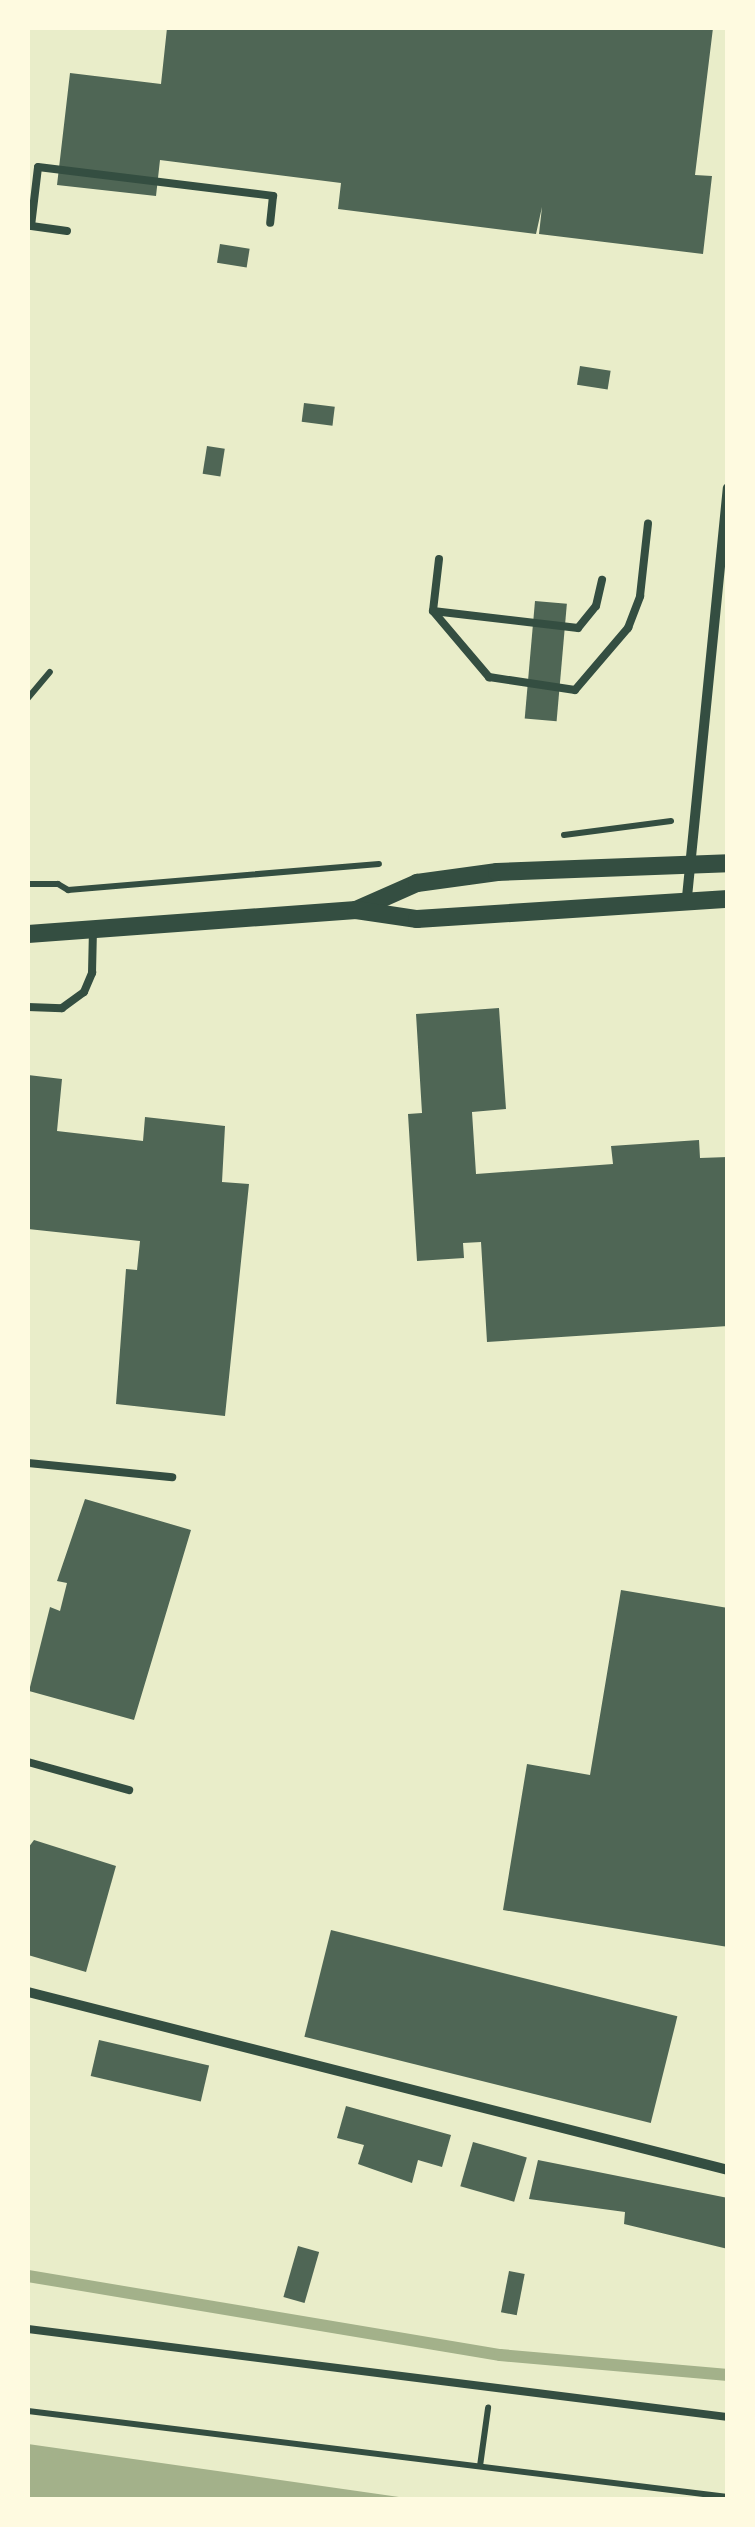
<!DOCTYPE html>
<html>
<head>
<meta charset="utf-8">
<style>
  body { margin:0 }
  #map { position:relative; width:755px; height:2527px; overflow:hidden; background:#e9edc9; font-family:"Source Sans 3",sans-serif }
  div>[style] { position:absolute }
  .water>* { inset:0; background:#a3b18a }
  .stream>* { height:12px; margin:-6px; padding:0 6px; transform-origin:6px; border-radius:6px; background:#a3b18a }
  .building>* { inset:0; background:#4f6655; transform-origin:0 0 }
  .path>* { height:6px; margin:-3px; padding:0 3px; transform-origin:3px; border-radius:3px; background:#344e41 }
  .service>* { height:8px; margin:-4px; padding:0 4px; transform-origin:4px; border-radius:4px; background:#344e41 }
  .minor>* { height:10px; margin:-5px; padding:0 5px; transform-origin:5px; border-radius:5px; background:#344e41 }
  .tertiary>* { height:18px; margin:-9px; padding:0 9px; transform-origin:9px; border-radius:9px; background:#344e41 }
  span { translate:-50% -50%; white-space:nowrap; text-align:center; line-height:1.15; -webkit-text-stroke:10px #fefae0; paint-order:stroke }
  .frame { position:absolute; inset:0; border:30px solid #fefae0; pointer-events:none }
</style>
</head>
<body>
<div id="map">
  <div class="water">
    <i style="clip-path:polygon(28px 2444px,413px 2499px,28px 2499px)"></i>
  </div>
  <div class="stream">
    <i style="left:28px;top:2276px;width:479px;rotate:9.5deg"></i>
    <i style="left:500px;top:2355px;width:229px;rotate:5deg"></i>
  </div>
  <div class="building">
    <i style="clip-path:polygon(167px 28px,713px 28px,695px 175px,712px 176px,703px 254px,539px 234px,542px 207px,536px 234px,338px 209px,341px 183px,160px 160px,156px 196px,57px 185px,70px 73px,161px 84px)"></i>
    <i style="left:220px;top:244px;width:30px;height:19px;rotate:9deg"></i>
    <i style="left:580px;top:366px;width:31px;height:19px;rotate:9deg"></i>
    <i style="left:304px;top:403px;width:31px;height:19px;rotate:7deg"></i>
    <i style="left:207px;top:446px;width:18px;height:28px;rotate:9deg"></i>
    <i style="left:535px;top:601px;width:32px;height:118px;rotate:5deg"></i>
    <i style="clip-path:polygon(499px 1008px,506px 1109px,472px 1112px,476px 1174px,613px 1164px,611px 1146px,699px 1140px,700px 1158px,728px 1157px,728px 1326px,487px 1342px,481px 1242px,463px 1243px,464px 1258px,417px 1261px,408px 1114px,422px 1113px,416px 1014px)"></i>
    <i style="clip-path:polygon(28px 1075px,62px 1079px,57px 1131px,143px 1141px,145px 1117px,225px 1126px,222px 1182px,249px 1184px,225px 1416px,116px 1404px,126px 1269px,137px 1270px,140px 1241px,28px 1229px)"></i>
    <i style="clip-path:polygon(85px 1499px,191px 1530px,134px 1720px,29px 1691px,50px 1607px,60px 1611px,67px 1583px,57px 1581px)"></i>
    <i style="clip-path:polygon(621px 1590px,728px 1608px,728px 1947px,503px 1910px,527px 1764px,590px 1775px)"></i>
    <i style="clip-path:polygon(34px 1840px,116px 1866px,86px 1972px,28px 1955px,28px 1848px)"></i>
    <i style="left:331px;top:1930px;width:357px;height:110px;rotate:14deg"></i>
    <i style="left:99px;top:2040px;width:113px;height:37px;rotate:13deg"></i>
    <i style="clip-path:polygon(346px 2106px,451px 2135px,442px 2167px,418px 2160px,412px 2183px,358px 2164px,364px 2145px,337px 2138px)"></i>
    <i style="left:473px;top:2142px;width:56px;height:46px;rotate:16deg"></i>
    <i style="clip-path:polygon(538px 2160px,728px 2198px,728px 2249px,624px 2224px,625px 2212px,529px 2199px)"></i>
    <i style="left:298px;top:2246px;width:22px;height:53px;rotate:16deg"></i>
    <i style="left:509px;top:2271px;width:16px;height:42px;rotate:11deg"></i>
  </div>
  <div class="path">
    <i style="left:28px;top:698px;width:34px;rotate:-50deg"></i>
    <i style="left:564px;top:835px;width:108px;rotate:-7.5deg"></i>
    <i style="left:28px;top:884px;width:30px"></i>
    <i style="left:58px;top:884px;width:12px;rotate:31deg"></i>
    <i style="left:68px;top:890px;width:312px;rotate:-4.8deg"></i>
    <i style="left:28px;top:2411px;width:705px;rotate:7deg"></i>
    <i style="left:480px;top:2466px;width:59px;rotate:-82.1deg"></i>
  </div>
  <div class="service">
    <i style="left:67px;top:231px;width:36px;rotate:-172deg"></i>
    <i style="left:31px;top:226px;width:59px;rotate:-83.2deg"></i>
    <i style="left:38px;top:167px;width:237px;rotate:7deg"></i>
    <i style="left:273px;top:196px;width:27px;rotate:96deg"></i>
    <i style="left:439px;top:559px;width:52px;rotate:96.6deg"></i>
    <i style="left:433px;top:611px;width:87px;rotate:49.7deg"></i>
    <i style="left:489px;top:677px;width:87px;rotate:8.6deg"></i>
    <i style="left:575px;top:690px;width:82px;rotate:-49.5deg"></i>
    <i style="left:628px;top:628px;width:34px;rotate:-69deg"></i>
    <i style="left:640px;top:596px;width:73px;rotate:-83.7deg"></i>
    <i style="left:433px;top:611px;width:146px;rotate:6.7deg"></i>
    <i style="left:578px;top:628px;width:28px;rotate:-51deg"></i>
    <i style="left:596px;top:606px;width:27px;rotate:-77deg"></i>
    <i style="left:28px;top:1007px;width:34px;rotate:2deg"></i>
    <i style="left:62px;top:1008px;width:27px;rotate:-36deg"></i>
    <i style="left:84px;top:992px;width:21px;rotate:-67deg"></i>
    <i style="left:92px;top:973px;width:43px;rotate:-88.7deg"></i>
    <i style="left:28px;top:1463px;width:145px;rotate:5.6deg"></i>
    <i style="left:28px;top:1762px;width:105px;rotate:15.5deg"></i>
    <i style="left:28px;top:2329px;width:706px;rotate:7.17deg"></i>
  </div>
  <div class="minor">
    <i style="left:687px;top:897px;width:411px;rotate:-84.3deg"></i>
    <i style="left:28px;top:1992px;width:722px;rotate:14.27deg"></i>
  </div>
  <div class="tertiary">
    <i style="left:356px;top:910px;width:67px;rotate:-23.9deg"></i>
    <i style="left:417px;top:883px;width:81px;rotate:-7.8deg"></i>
    <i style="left:497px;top:872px;width:231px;rotate:-2.2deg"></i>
    <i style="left:28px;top:934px;width:329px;rotate:-4.2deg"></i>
    <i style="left:356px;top:910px;width:62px;rotate:8.4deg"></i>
    <i style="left:417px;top:919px;width:312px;rotate:-3.7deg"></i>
  </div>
  <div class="frame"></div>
</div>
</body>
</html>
